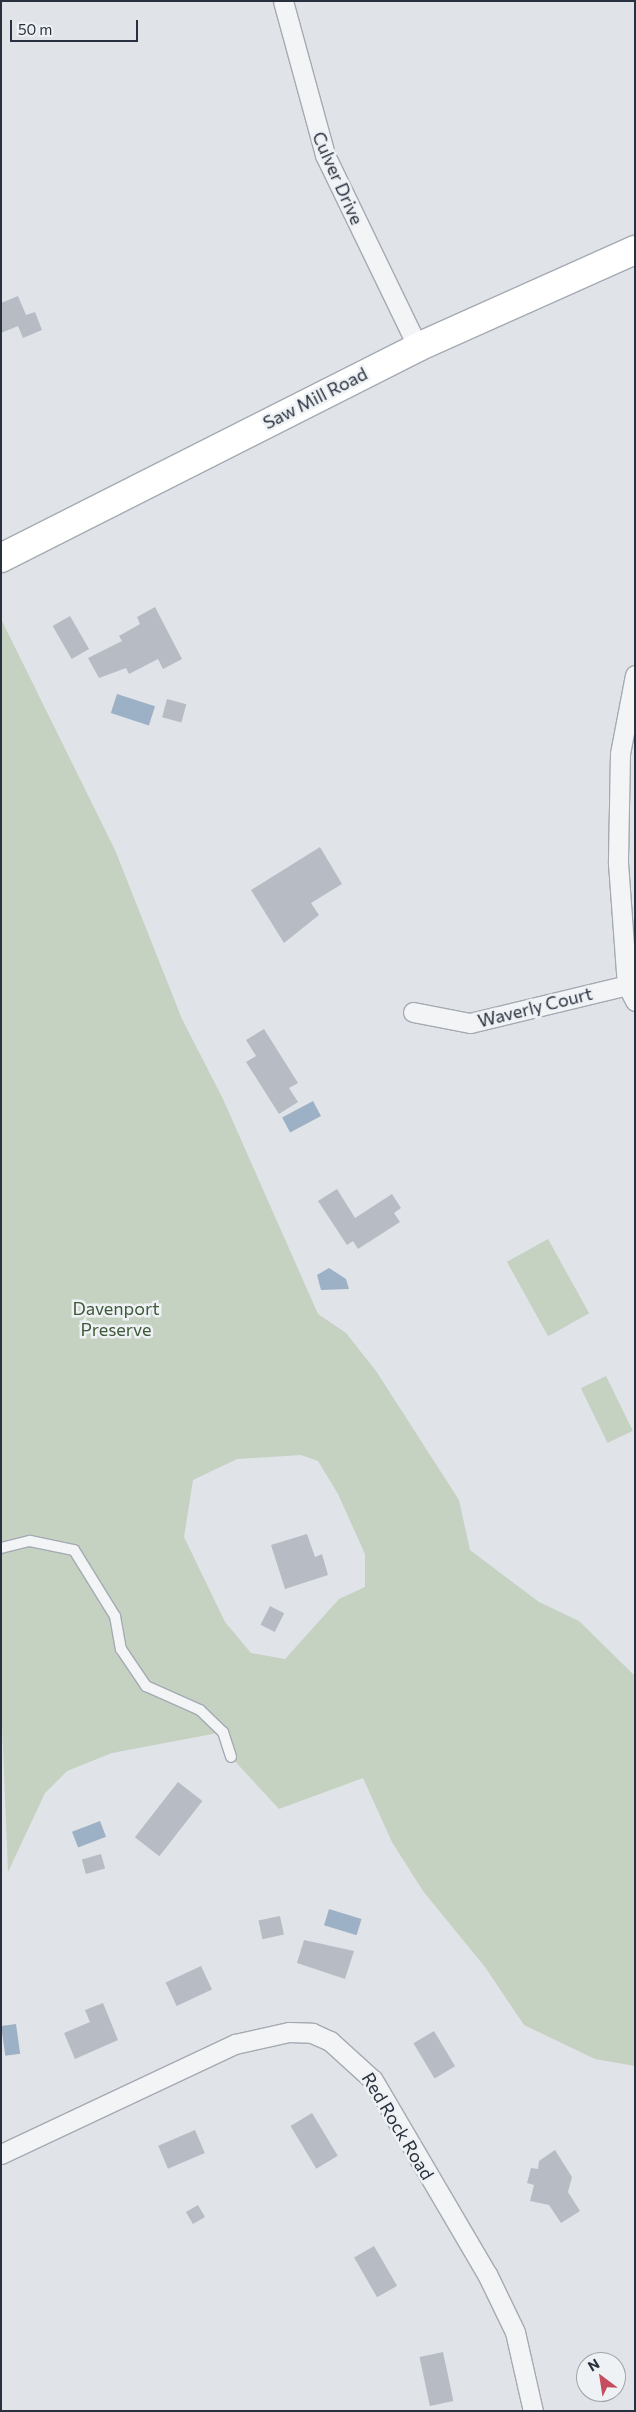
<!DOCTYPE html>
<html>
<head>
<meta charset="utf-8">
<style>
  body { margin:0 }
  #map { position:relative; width:636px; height:2412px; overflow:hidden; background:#e0e3e8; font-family:Commissioner,sans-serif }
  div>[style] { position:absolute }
  .green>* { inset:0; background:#c5d1c1; transform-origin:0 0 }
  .water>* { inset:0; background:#9db1c6; transform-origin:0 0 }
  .building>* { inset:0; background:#b7bcc4; transform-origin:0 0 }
  .roads { filter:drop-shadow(1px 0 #a5aab2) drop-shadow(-1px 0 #a5aab2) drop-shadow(0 1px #a5aab2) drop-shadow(0 -1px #a5aab2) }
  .lane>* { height:10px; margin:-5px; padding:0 5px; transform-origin:5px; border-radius:5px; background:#f2f4f6 }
  .street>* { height:19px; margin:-9.5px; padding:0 9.5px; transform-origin:9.5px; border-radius:9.5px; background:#f2f4f6 }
  .secondary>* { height:28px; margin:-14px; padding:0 14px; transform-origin:14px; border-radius:14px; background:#fff }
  span { translate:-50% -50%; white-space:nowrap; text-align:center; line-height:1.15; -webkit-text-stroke:5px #eff2f5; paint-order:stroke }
  .street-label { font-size:18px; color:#29313e }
  .park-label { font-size:18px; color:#3e5937 }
  .frame { position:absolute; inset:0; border:2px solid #29313e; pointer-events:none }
  .north { position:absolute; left:576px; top:2352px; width:50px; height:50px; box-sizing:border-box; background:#eff2f5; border:1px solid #a0a5ac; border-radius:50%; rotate:329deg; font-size:14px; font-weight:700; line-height:20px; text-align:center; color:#29313e }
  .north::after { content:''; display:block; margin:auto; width:18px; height:22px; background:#c64c60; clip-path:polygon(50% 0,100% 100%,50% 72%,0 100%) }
  .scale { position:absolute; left:10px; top:20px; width:128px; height:22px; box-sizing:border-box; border:2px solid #29313e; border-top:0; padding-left:6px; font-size:15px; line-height:18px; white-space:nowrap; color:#29313e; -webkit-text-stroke:4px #eff2f5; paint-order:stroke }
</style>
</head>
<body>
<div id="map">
  <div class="green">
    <i style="clip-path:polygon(evenodd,1px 619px,115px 850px,182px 1019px,223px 1099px,318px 1314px,346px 1333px,376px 1371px,459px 1500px,470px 1550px,539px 1602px,579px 1621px,635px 1676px,635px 2066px,595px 2059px,524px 2025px,485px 1967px,423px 1891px,392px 1842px,363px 1778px,279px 1809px,231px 1757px,223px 1732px,112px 1753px,67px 1771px,45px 1793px,8px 1872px,1px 1698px,1px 619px,301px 1455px,318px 1461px,338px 1494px,365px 1554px,365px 1587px,339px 1599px,285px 1659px,251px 1653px,225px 1622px,184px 1537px,193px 1480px,237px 1459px,301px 1455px)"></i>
    <i style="left:548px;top:1239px;width:85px;height:47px;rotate:61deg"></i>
    <i style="left:606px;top:1376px;width:61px;height:28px;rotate:64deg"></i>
  </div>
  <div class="water">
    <i style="left:117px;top:694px;width:40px;height:20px;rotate:18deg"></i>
    <i style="left:313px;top:1101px;width:17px;height:35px;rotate:62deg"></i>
    <i style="clip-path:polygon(329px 1268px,346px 1279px,349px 1289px,321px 1290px,317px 1275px)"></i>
    <i style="left:100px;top:1821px;width:17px;height:30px;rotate:69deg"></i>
    <i style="left:329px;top:1909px;width:34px;height:17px;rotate:17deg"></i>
    <i style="left:16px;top:2024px;width:30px;height:15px;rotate:82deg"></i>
  </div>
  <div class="building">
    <i style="clip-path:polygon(18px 296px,26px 315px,35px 312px,42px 330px,23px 338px,18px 326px,1px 333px,1px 303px)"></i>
    <i style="clip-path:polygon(155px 607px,182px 659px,163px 669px,158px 659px,129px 674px,126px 668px,99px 678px,88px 658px,122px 641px,119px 636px,140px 624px,137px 617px)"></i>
    <i style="left:70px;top:616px;width:38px;height:20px;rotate:60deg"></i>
    <i style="left:167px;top:699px;width:20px;height:19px;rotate:15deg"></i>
    <i style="clip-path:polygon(320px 847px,342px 884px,311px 903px,319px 915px,284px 943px,251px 890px)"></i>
    <i style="clip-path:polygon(264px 1029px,298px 1083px,289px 1088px,298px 1102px,279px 1114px,246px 1062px,256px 1056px,246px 1040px)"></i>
    <i style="clip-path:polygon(337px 1189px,355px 1218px,392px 1194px,401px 1208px,394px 1213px,400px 1222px,358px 1249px,353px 1241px,347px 1245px,318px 1201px)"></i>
    <i style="clip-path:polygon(307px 1534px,315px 1557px,322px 1554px,328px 1575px,285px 1589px,271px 1545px)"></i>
    <i style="left:270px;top:1606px;width:16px;height:21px;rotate:27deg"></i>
    <i style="left:178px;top:1782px;width:31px;height:70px;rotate:38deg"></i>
    <i style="left:101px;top:1854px;width:15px;height:20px;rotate:74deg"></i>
    <i style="left:280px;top:1916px;width:19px;height:22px;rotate:78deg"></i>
    <i style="clip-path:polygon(304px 1940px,354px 1951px,345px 1979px,297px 1963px)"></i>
    <i style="left:201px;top:1966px;width:26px;height:39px;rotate:65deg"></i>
    <i style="clip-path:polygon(103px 2003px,118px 2040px,75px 2059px,64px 2033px,90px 2022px,85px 2010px)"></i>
    <i style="left:434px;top:2031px;width:41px;height:24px;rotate:59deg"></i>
    <i style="left:312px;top:2113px;width:50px;height:25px;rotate:59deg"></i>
    <i style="left:195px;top:2130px;width:25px;height:40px;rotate:67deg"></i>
    <i style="clip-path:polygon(555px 2150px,572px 2177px,568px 2192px,580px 2211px,561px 2223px,549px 2205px,530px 2201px,534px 2185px,527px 2183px,531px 2168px,538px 2169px,539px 2161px)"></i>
    <i style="left:198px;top:2205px;width:14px;height:14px;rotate:60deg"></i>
    <i style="left:374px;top:2246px;width:46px;height:23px;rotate:60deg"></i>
    <i style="left:443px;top:2352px;width:50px;height:24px;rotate:78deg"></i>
  </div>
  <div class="roads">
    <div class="lane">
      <i style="left:1px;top:1548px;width:30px;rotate:-14deg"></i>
      <i style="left:30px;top:1541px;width:45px;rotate:11.6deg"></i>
      <i style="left:74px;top:1550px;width:78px;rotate:58.2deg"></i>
      <i style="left:115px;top:1616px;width:34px;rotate:80deg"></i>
      <i style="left:121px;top:1649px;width:45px;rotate:56deg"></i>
      <i style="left:146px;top:1686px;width:59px;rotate:24deg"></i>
      <i style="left:200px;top:1710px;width:32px;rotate:44deg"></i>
      <i style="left:223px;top:1732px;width:26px;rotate:72deg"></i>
    </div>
    <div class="street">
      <i style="left:283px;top:1px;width:160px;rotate:74.7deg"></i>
      <i style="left:325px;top:155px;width:213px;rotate:64.2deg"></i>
      <i style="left:635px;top:675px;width:80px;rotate:100.8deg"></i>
      <i style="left:620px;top:754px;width:109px;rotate:91.1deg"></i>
      <i style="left:618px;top:863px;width:122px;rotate:85.8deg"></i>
      <i style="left:627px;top:985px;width:18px;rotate:63deg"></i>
      <i style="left:413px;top:1012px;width:58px;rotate:10.9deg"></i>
      <i style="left:470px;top:1023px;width:162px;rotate:-13.6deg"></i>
      <i style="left:1px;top:2154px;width:259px;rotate:-25.2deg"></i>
      <i style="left:235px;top:2044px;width:55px;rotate:-12.5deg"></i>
      <i style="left:289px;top:2032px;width:23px;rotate:2deg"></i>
      <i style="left:312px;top:2033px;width:20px;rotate:24deg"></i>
      <i style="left:330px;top:2041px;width:58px;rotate:42.2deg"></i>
      <i style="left:373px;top:2080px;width:225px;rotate:59.6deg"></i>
      <i style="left:487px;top:2274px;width:64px;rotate:64.2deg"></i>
      <i style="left:515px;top:2332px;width:81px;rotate:77.2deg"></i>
    </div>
    <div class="secondary">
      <i style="left:1px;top:558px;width:467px;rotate:-26.8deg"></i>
      <i style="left:418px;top:347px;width:238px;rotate:-24.1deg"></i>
    </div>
  </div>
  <div class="street-label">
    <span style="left:338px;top:178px;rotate:66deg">Culver Drive</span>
    <span style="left:315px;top:398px;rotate:-27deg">Saw Mill Road</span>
    <span style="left:535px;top:1007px;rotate:-14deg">Waverly Court</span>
    <span style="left:398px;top:2126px;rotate:59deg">Red Rock Road</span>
  </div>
  <div class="park-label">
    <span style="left:116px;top:1319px">Davenport<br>Preserve</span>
  </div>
  <div class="frame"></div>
  <div class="north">N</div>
  <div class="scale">50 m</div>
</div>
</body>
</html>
